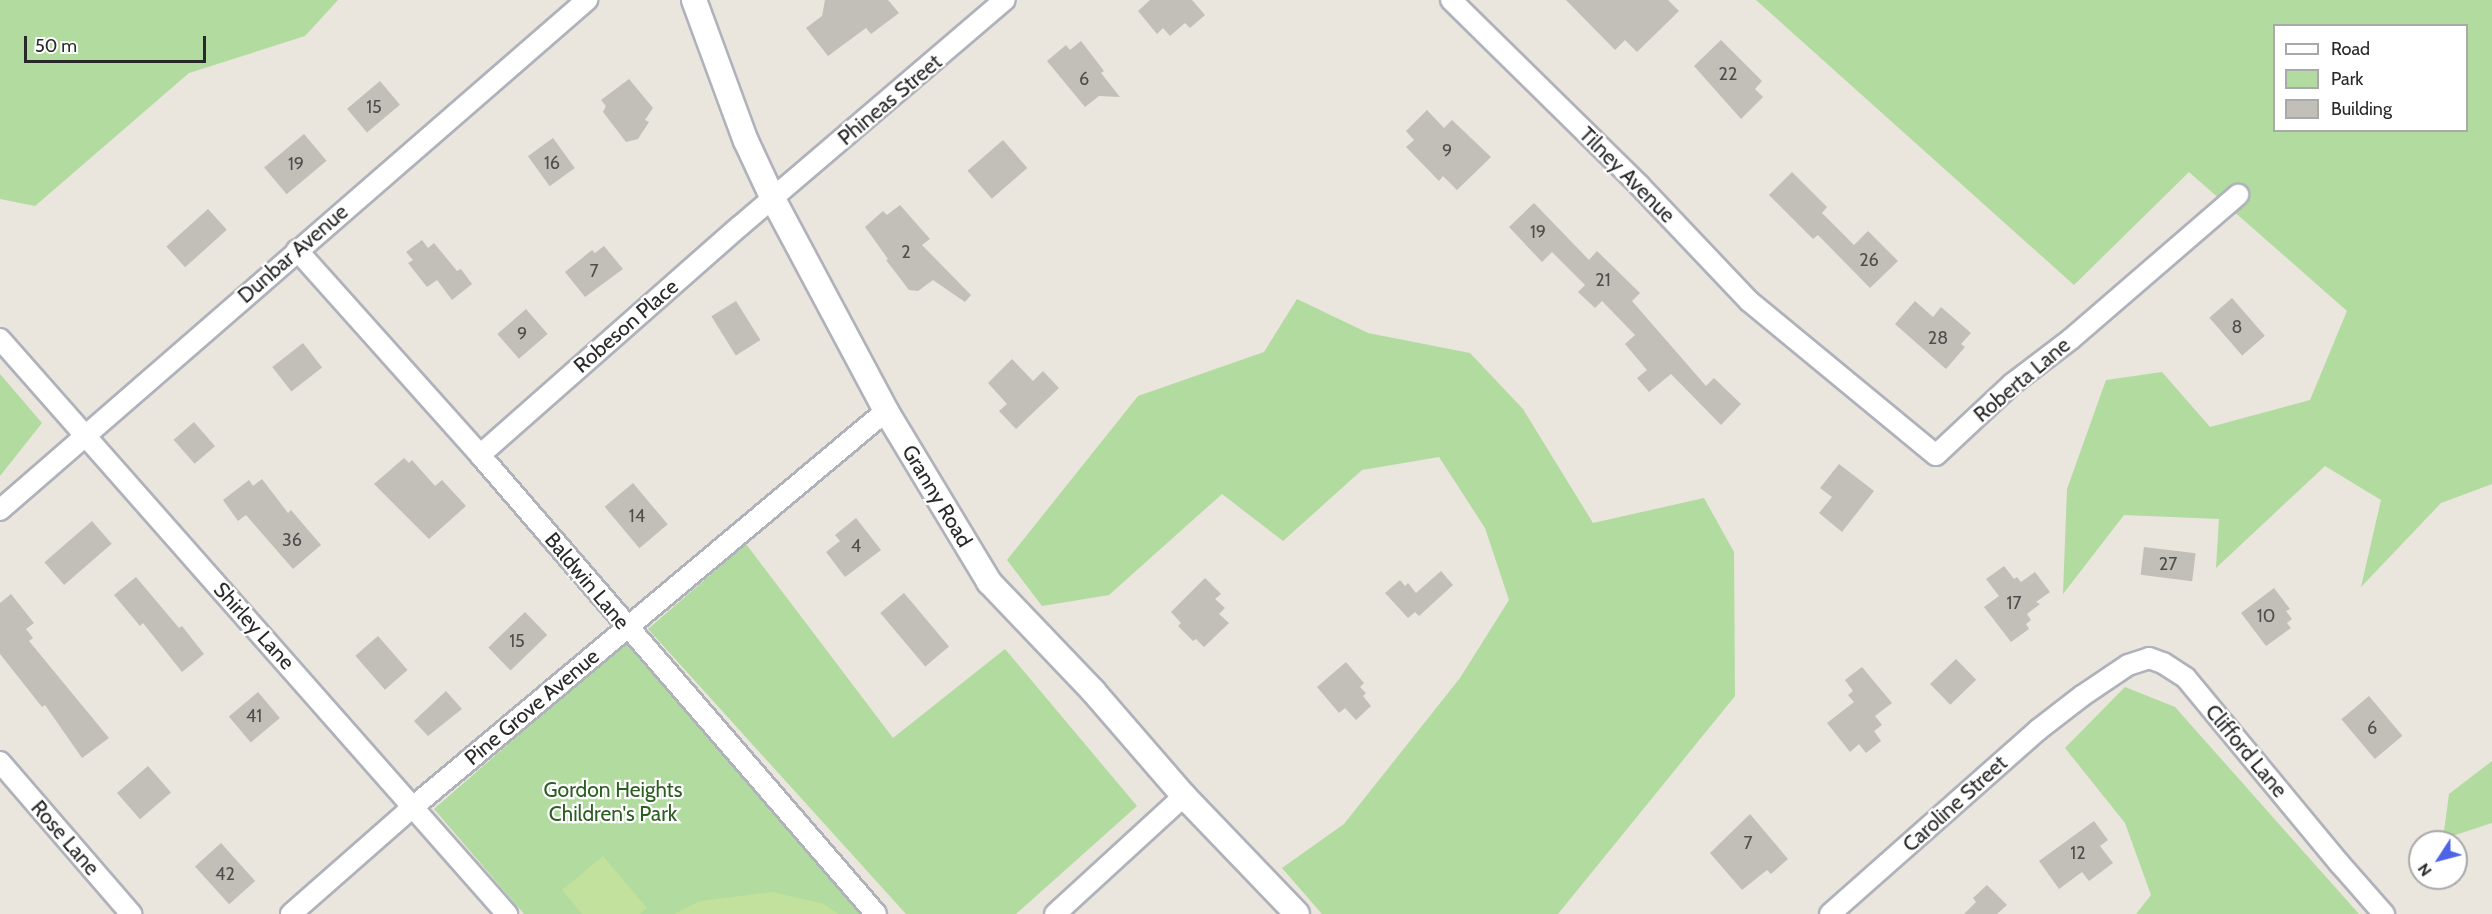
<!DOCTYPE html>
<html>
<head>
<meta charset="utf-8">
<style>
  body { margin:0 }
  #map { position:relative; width:2492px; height:914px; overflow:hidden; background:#eae5dd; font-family:Cabin,sans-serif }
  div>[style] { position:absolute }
  .green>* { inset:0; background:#b1db9f }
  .pitch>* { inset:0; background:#c1e19c }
  .building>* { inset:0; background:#c2bfb9; transform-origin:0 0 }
  .roads { filter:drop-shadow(2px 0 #b0b2bb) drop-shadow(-2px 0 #b0b2bb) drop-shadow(0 2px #b0b2bb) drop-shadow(0 -2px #b0b2bb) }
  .minor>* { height:20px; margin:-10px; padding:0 10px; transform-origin:10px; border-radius:10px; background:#fff }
  .tertiary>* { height:24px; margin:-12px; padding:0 12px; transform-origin:12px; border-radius:12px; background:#fff }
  span { translate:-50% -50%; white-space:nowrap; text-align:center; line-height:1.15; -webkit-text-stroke:4.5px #fff; paint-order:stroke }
  .number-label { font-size:18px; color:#4f4e4d }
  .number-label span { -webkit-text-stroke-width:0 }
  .street-label { font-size:21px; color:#292929 }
  .park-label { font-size:21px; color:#2c5e21 }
  .legend { position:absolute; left:2273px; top:24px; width:195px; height:108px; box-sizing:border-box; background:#fff; border:2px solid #a9a9a9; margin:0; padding:8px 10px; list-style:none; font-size:18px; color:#292929 }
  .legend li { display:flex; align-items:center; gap:12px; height:30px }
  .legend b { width:30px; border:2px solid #a9a9a9 }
  .north { position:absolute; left:2408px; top:830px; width:60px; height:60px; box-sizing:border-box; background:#fff; border:2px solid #a9a9a9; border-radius:50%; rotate:234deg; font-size:16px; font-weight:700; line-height:24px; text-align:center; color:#292929 }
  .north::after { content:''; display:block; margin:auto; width:21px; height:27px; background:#4e64e6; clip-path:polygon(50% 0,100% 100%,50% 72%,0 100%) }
  .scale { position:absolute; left:24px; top:36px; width:182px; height:27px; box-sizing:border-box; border:3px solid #292929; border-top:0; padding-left:8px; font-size:18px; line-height:21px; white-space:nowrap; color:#292929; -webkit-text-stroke:4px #fff; paint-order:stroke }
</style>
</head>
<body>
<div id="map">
  <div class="green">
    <i style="clip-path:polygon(0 0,338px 0,305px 36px,189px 73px,35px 206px,0 199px)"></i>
    <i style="clip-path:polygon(evenodd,1756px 0,2492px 0,2492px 484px,2441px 503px,2361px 587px,2381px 500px,2325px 466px,2216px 568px,2219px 519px,2124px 515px,2063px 594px,2067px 489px,2106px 380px,2162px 372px,2210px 427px,2310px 400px,2347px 311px,2189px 172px,2074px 285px,1756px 0,2274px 26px,2466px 26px,2466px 130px,2274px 130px,2274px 26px)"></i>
    <i style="clip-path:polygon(1297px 299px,1368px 333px,1470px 353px,1523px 409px,1593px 523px,1704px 498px,1734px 552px,1735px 696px,1558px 914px,1322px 914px,1282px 868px,1344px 824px,1460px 678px,1509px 600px,1485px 528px,1439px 457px,1362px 470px,1283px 541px,1222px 494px,1109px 595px,1042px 606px,1007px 560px,1138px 396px,1264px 352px)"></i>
    <i style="clip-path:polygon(0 374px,42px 423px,0 476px)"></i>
    <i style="clip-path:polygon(746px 544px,893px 738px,1005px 649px,1137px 806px,1016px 914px,906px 914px,648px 629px)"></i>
    <i style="clip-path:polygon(625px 642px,860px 914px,524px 914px,434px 809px)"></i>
    <i style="clip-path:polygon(2125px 687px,2175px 707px,2359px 914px,2136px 914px,2151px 895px,2125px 823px,2065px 748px)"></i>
    <i style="clip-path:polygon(2492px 761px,2492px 823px,2443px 839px,2449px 794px)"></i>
  </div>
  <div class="pitch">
    <i style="clip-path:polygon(603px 856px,647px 908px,640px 914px,582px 914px,562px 890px)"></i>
    <i style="clip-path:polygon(773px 892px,824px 904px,838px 914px,674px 914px,700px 901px)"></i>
  </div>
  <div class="building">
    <i style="clip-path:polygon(825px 0,888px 0,899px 13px,871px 34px,866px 28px,828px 56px,806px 28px,822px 16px)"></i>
    <i style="clip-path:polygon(1150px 0,1192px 0,1205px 15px,1190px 28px,1185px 23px,1170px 36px,1163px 28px,1157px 34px,1138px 11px)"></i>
    <i style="clip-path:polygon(1566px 0,1668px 0,1679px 11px,1637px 52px,1625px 40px,1615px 50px)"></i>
    <i style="clip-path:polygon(1721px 40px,1762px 81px,1755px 89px,1763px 97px,1741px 119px,1694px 66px)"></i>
    <i style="clip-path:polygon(1081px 41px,1104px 71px,1101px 73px,1120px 97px,1099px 96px,1085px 107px,1047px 61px,1066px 45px,1070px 50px)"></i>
    <i style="clip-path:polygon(629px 79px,653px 108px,645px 120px,649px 122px,638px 139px,626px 142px,603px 112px,606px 106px,601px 100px)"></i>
    <i style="left:380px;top:81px;width:31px;height:43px;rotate:50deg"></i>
    <i style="clip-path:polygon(1427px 110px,1444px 128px,1452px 120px,1491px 157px,1457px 190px,1443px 176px,1439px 181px,1406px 147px,1414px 140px,1406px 131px)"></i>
    <i style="left:304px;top:134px;width:35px;height:52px;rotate:50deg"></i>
    <i style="left:553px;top:138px;width:37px;height:31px;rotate:54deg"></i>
    <i style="left:1003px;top:140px;width:37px;height:47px;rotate:49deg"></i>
    <i style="clip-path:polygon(1792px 172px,1827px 207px,1822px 213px,1854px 245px,1868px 231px,1898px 261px,1870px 288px,1818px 235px,1813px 239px,1769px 195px)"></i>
    <i style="clip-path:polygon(1534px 203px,1589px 260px,1597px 251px,1640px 293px,1632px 301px,1706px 386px,1714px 378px,1741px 404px,1721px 425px,1671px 374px,1649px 392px,1637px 378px,1647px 370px,1625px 344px,1635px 335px,1602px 301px,1595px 308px,1578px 292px,1585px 285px,1552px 252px,1542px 262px,1509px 227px)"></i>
    <i style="clip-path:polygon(900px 205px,930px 239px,922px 245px,971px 295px,965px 302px,933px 280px,918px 291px,909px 290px,886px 260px,888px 259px,865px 227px,883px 211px,887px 215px)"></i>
    <i style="left:208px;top:209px;width:28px;height:56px;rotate:48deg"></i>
    <i style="clip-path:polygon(422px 240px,428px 248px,434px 243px,457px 271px,461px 269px,472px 284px,452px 300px,437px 280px,427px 287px,408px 263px,413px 260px,406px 252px)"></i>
    <i style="clip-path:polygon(604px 246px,623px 269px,585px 297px,565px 272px,592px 250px,595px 253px)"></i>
    <i style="left:2232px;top:298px;width:50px;height:30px;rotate:49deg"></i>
    <i style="left:736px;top:301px;width:46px;height:29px;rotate:58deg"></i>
    <i style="clip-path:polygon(1915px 301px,1933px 317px,1941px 307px,1971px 333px,1961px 344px,1965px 347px,1946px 369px,1895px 324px)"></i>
    <i style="left:526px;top:309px;width:33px;height:38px;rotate:49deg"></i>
    <i style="left:303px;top:343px;width:31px;height:39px;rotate:52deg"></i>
    <i style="clip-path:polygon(1012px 359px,1033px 381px,1043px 371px,1059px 388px,1016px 429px,999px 411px,1007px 404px,988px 383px)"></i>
    <i style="left:194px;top:422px;width:32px;height:27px;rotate:49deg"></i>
    <i style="clip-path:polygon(404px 458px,409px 463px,412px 460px,435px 486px,442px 480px,466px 506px,429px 539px,374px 484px)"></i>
    <i style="clip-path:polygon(1839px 464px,1874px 491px,1842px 532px,1819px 513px,1832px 497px,1820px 488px)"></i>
    <i style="clip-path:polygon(262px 479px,288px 513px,291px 510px,321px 545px,293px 569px,246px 515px,238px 521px,223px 500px,249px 480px,253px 486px)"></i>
    <i style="left:633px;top:483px;width:54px;height:37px;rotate:50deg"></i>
    <i style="clip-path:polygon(856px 518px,881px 550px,845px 577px,826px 552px,840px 541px,835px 535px)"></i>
    <i style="left:92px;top:521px;width:30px;height:63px;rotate:49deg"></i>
    <i style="left:2144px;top:547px;width:52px;height:28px;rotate:7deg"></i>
    <i style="clip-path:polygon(2004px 566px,2014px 579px,2017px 577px,2021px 582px,2035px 572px,2050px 592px,2036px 602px,2040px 604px,2027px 614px,2031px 620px,2026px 624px,2029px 629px,2011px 642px,1984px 607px,1999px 596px,1986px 579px)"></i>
    <i style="clip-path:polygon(1441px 571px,1453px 585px,1419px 616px,1415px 612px,1408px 618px,1385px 593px,1400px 580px,1405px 586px,1408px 583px,1416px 593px)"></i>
    <i style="clip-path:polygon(136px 577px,179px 628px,182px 626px,204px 654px,182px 672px,143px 623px,140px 626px,114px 595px)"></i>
    <i style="clip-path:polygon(1205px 578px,1221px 594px,1215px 599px,1225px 608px,1219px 614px,1229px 623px,1204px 647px,1196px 639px,1193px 641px,1178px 626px,1181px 623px,1171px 612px)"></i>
    <i style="clip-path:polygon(2274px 588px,2290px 609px,2286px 611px,2292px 619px,2287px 623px,2291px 628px,2266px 646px,2241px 613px)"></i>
    <i style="left:904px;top:593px;width:70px;height:31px;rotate:50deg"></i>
    <i style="clip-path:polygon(11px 594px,34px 623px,26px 629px,33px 638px,29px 641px,109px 738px,82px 758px,45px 705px,42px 707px,0 654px,0 603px)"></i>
    <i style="left:525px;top:612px;width:32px;height:51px;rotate:46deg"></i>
    <i style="left:378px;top:636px;width:45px;height:30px;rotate:49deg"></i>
    <i style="left:1956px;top:659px;width:29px;height:36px;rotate:46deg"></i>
    <i style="clip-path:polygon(1346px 662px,1364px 683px,1360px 687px,1366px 693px,1363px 696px,1371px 706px,1356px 720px,1345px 708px,1339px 713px,1317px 687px)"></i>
    <i style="clip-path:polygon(1862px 667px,1892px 703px,1875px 716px,1882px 725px,1874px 731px,1881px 741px,1866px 753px,1859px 744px,1850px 752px,1827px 723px,1854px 702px,1848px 695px,1853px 691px,1845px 680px)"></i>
    <i style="clip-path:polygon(446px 691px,462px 709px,428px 736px,414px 721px)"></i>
    <i style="left:258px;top:692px;width:34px;height:38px;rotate:50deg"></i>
    <i style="left:2369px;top:696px;width:52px;height:36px;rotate:50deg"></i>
    <i style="left:148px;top:766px;width:35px;height:41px;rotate:49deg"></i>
    <i style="clip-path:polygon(1750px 814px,1788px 859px,1771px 874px,1767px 870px,1742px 890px,1710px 853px)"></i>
    <i style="clip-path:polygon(2094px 821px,2108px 840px,2100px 846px,2113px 863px,2089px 881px,2082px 872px,2059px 889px,2039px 861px)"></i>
    <i style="left:221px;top:843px;width:51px;height:35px;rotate:48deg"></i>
    <i style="clip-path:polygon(1987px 885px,2007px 905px,1997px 914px,1964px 914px,1976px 902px,1973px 898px)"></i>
  </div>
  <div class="roads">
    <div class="minor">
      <i style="left:1451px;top:0;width:264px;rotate:44.5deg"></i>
      <i style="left:1639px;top:185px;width:160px;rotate:46.5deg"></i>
      <i style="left:1749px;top:301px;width:242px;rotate:39.5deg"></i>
      <i style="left:1936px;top:455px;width:104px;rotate:-43.1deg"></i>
      <i style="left:2012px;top:384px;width:74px;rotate:-37.3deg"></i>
      <i style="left:2071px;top:339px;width:221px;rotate:-40.8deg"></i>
      <i style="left:297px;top:250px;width:275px;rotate:48.2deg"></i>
      <i style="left:480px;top:455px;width:606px;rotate:49.21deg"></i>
      <i style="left:0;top:339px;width:767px;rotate:48.6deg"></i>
      <i style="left:480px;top:455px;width:346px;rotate:-41.4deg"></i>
      <i style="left:740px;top:226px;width:348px;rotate:-40.5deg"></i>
      <i style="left:0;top:510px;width:778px;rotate:-40.98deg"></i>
      <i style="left:0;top:762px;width:201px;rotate:49.2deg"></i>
      <i style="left:291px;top:914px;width:162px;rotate:-41.3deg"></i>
      <i style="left:413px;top:807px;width:617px;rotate:-39.94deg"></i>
      <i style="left:1055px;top:914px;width:175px;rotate:-42.5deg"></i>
      <i style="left:1830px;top:914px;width:278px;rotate:-41.5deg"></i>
      <i style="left:2038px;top:730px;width:56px;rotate:-37.7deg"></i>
      <i style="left:2082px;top:696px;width:55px;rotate:-34deg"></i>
      <i style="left:2128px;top:665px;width:22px;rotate:-18deg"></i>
      <i style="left:2149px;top:658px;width:15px;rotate:20deg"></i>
      <i style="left:2163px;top:663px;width:27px;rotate:33deg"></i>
      <i style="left:2186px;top:678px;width:241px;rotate:50.4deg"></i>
      <i style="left:2340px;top:864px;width:67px;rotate:48.7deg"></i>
    </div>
    <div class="tertiary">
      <i style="left:694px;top:0;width:150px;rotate:69.8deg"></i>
      <i style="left:746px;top:141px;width:64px;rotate:65deg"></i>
      <i style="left:773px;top:199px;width:240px;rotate:61.9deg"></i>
      <i style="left:886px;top:411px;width:200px;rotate:58.9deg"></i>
      <i style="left:989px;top:582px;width:151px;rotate:46.3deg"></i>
      <i style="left:1093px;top:691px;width:139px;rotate:49.1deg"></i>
      <i style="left:1184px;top:796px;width:163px;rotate:46.2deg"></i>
    </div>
  </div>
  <div class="number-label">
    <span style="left:1728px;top:74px">22</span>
    <span style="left:1084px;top:79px">6</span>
    <span style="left:374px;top:107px">15</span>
    <span style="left:1447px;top:151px">9</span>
    <span style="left:552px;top:163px">16</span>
    <span style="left:296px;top:164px">19</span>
    <span style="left:1538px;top:232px">19</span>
    <span style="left:906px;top:252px">2</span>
    <span style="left:1869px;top:260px">26</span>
    <span style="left:594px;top:271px">7</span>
    <span style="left:1603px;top:280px">21</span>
    <span style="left:2237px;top:327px">8</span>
    <span style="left:522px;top:334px">9</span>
    <span style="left:1938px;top:338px">28</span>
    <span style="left:637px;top:516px">14</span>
    <span style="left:292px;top:540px">36</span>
    <span style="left:856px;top:546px">4</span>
    <span style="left:2168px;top:564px">27</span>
    <span style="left:2014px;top:603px">17</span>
    <span style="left:2266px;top:616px">10</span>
    <span style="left:517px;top:641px">15</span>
    <span style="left:254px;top:716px">41</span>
    <span style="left:2372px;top:728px">6</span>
    <span style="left:1748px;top:843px">7</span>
    <span style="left:2078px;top:853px">12</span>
    <span style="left:225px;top:874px">42</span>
  </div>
  <div class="street-label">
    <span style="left:890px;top:100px;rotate:-40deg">Phineas Street</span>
    <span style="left:1627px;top:175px;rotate:45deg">Tilney Avenue</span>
    <span style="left:293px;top:254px;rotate:-41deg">Dunbar Avenue</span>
    <span style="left:626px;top:326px;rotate:-41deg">Robeson Place</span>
    <span style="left:2022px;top:380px;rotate:-40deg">Roberta Lane</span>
    <span style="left:937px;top:496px;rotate:59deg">Granny Road</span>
    <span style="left:587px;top:581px;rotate:50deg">Baldwin Lane</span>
    <span style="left:254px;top:626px;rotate:48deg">Shirley Lane</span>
    <span style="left:532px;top:707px;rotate:-40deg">Pine Grove Avenue</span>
    <span style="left:2246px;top:751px;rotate:50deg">Clifford Lane</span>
    <span style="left:1955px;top:804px;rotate:-42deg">Caroline Street</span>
    <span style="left:65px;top:838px;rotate:49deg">Rose Lane</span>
  </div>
  <div class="park-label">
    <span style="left:613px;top:802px">Gordon Heights<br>Children's Park</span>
  </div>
  <ul class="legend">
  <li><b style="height:8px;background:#fff"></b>Road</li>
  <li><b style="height:16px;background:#b1db9f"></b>Park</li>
  <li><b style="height:16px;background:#c2bfb9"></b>Building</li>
  </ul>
  <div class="north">N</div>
  <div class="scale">50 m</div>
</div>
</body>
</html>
